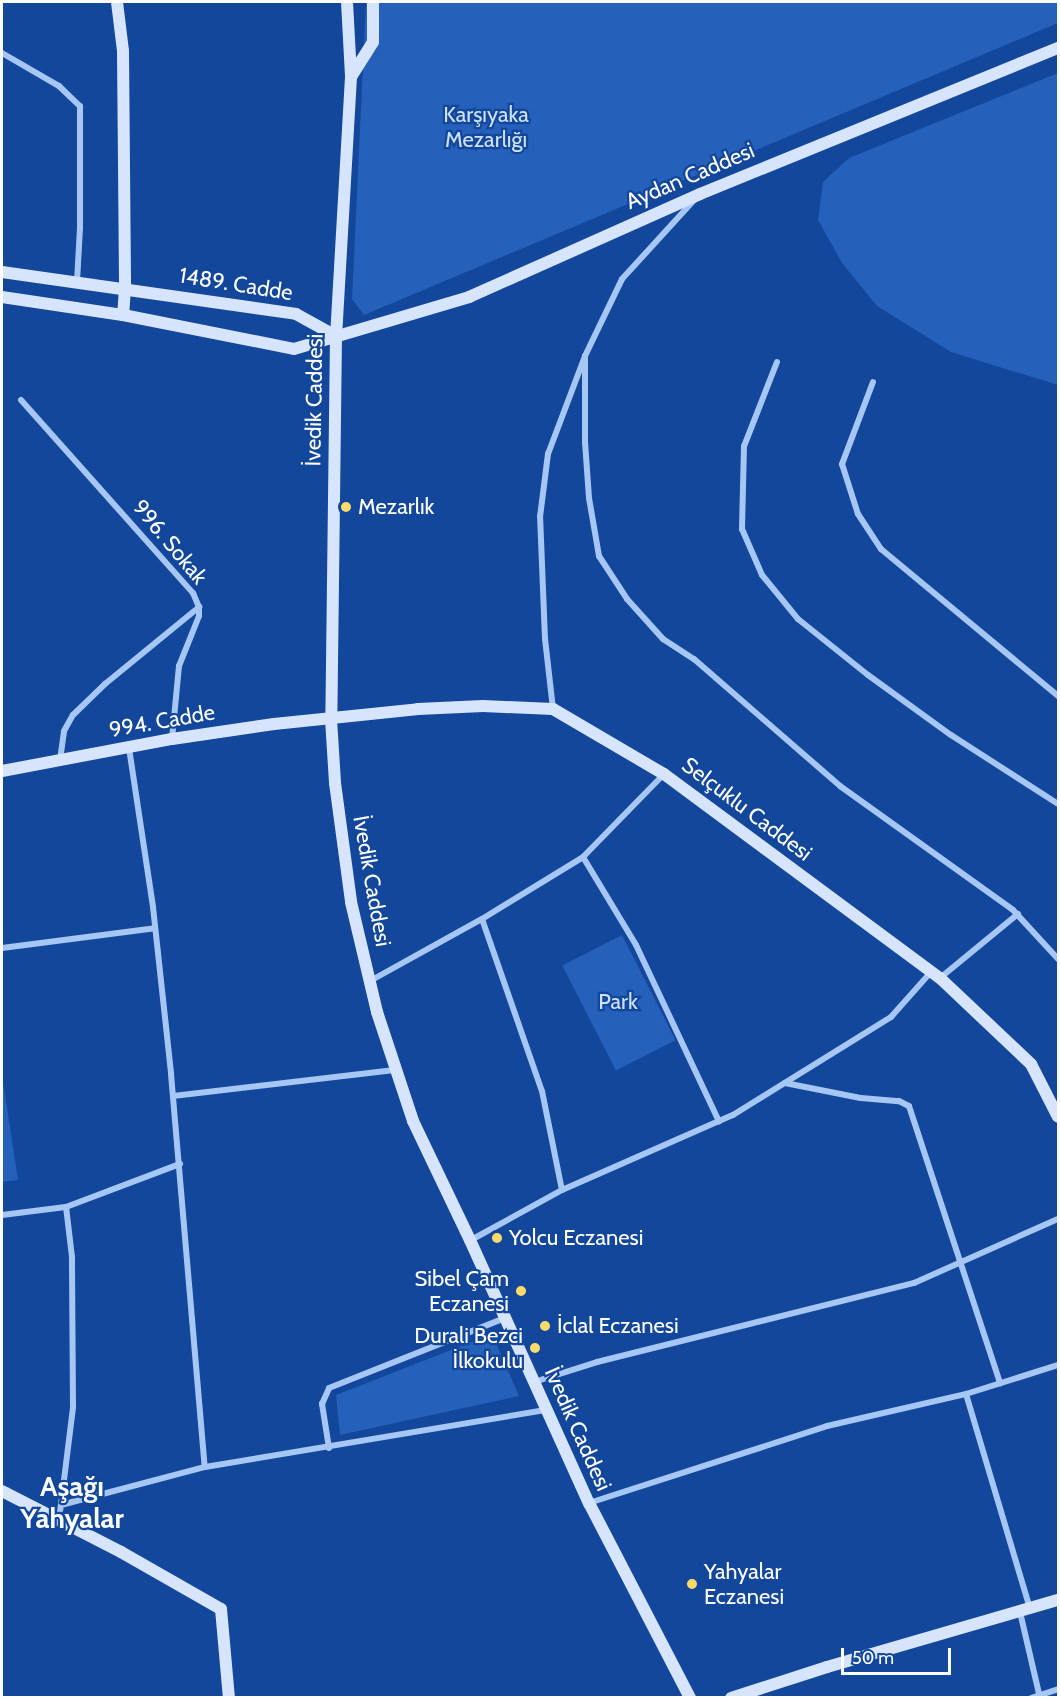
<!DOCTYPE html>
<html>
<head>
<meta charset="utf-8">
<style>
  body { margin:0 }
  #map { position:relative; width:1060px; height:1699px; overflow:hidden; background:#12479b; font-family:Cabin,sans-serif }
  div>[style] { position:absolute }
  .green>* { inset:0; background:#2560ba; transform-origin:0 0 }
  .street>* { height:6px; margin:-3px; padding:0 3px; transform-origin:3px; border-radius:3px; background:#a6c6f4 }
  .secondary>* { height:12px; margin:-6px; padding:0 6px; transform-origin:6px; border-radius:6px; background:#d6e5fd }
  .dots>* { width:16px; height:16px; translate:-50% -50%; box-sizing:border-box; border:3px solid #12479b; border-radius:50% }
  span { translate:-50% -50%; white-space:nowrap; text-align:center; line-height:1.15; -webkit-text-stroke:4.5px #12479b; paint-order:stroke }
  .park-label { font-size:22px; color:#cee2fe }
  .street-label { font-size:22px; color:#fff }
  .poi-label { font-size:22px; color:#fff }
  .left { translate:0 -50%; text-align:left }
  .right { translate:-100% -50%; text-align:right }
  .district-label { font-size:28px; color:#fff; font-weight:700 }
  .frame { position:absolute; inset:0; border:3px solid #fff; pointer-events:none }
  .scale { position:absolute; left:841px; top:1648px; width:110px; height:27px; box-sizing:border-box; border:3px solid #fff; border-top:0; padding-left:8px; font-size:18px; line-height:21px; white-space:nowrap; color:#fff; -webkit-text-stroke:4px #12479b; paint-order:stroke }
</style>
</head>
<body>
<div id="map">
  <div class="green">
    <i style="clip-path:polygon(366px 2px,1058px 2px,1058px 23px,364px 315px,352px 299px)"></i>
    <i style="clip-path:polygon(1058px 73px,1058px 385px,951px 352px,877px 306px,842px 263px,818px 220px,823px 182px,849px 158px)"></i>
    <i style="left:622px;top:935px;width:118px;height:67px;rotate:63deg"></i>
    <i style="clip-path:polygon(2px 1075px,18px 1180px,2px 1182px)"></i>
    <i style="clip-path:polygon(492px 1334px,519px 1396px,340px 1435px,336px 1395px)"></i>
  </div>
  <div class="street">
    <i style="left:2px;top:53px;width:66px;rotate:30.1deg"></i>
    <i style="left:59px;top:86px;width:29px;rotate:44deg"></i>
    <i style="left:80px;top:106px;width:122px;rotate:90deg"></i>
    <i style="left:80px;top:228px;width:53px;rotate:93.2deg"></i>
    <i style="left:585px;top:356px;width:86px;rotate:90deg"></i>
    <i style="left:585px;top:442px;width:56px;rotate:85.9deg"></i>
    <i style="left:589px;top:498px;width:59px;rotate:80.2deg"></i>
    <i style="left:599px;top:556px;width:51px;rotate:56.9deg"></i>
    <i style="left:627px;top:599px;width:54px;rotate:48deg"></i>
    <i style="left:663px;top:639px;width:37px;rotate:33deg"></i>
    <i style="left:694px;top:659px;width:194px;rotate:41deg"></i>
    <i style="left:840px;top:786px;width:213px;rotate:35.6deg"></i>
    <i style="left:1013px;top:910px;width:67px;rotate:47.4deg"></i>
    <i style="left:777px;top:362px;width:90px;rotate:111.4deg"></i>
    <i style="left:744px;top:446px;width:83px;rotate:91.4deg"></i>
    <i style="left:742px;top:529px;width:50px;rotate:66.5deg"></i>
    <i style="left:762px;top:575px;width:57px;rotate:50.7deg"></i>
    <i style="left:798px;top:619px;width:90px;rotate:38.7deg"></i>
    <i style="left:868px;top:675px;width:102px;rotate:35.9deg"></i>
    <i style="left:951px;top:735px;width:127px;rotate:32.8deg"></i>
    <i style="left:873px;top:382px;width:88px;rotate:110.7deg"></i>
    <i style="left:842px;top:464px;width:52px;rotate:72.3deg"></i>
    <i style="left:858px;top:514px;width:42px;rotate:56.7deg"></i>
    <i style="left:881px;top:549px;width:230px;rotate:39.7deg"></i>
    <i style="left:21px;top:400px;width:259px;rotate:48.3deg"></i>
    <i style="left:193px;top:593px;width:15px;rotate:67deg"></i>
    <i style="left:199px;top:607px;width:9px;rotate:90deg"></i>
    <i style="left:199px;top:616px;width:54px;rotate:111.8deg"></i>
    <i style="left:179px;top:666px;width:73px;rotate:95.5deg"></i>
    <i style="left:553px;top:709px;width:70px;rotate:-96.5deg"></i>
    <i style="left:545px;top:639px;width:122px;rotate:-92.3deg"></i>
    <i style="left:540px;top:517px;width:64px;rotate:-82.8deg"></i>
    <i style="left:548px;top:454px;width:105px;rotate:-69.3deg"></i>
    <i style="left:585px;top:356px;width:85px;rotate:-64.3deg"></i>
    <i style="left:622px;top:279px;width:108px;rotate:-47.6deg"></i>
    <i style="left:129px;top:748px;width:161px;rotate:81.4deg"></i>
    <i style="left:153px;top:907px;width:168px;rotate:83.8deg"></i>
    <i style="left:171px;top:1074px;width:394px;rotate:85.1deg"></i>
    <i style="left:60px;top:760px;width:29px;rotate:-82deg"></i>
    <i style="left:64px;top:731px;width:18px;rotate:-61deg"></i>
    <i style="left:73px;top:715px;width:45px;rotate:-44.1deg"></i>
    <i style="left:105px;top:684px;width:122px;rotate:-39.3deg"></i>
    <i style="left:583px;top:857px;width:103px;rotate:58.9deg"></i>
    <i style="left:636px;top:945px;width:195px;rotate:64.8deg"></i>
    <i style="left:482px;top:919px;width:182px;rotate:70.8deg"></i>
    <i style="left:542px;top:1091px;width:101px;rotate:78.6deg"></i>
    <i style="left:2px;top:948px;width:154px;rotate:-7.4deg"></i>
    <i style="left:940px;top:978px;width:101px;rotate:-39.4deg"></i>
    <i style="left:370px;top:981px;width:128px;rotate:-29deg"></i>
    <i style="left:482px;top:919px;width:119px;rotate:-31.5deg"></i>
    <i style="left:583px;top:857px;width:116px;rotate:-45.7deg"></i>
    <i style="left:785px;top:1083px;width:77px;rotate:11.2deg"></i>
    <i style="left:861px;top:1098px;width:38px;rotate:5deg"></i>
    <i style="left:899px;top:1101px;width:11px;rotate:27deg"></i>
    <i style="left:909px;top:1106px;width:292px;rotate:71.8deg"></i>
    <i style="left:173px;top:1096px;width:223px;rotate:-6.7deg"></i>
    <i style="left:2px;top:1215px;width:64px;rotate:-7.1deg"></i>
    <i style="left:66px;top:1207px;width:122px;rotate:-20.7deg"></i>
    <i style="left:471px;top:1240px;width:104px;rotate:-28.8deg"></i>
    <i style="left:562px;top:1190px;width:187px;rotate:-23.7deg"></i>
    <i style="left:733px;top:1115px;width:186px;rotate:-31.8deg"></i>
    <i style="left:891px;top:1017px;width:60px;rotate:-48.4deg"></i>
    <i style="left:534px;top:1382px;width:66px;rotate:-17.6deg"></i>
    <i style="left:597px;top:1362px;width:327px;rotate:-14deg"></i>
    <i style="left:914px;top:1283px;width:158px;rotate:-24deg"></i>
    <i style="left:966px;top:1394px;width:224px;rotate:73.4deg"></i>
    <i style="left:329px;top:1448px;width:45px;rotate:-99deg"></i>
    <i style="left:322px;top:1404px;width:17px;rotate:-66deg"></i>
    <i style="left:329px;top:1388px;width:189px;rotate:-21.7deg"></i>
    <i style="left:589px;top:1503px;width:250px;rotate:-17.9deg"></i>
    <i style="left:827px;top:1426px;width:143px;rotate:-13deg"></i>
    <i style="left:966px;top:1394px;width:96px;rotate:-17.5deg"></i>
    <i style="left:61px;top:1505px;width:149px;rotate:-14.8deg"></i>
    <i style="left:205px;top:1467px;width:345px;rotate:-9.5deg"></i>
    <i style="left:59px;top:1520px;width:114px;rotate:-82.9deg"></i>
    <i style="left:73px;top:1407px;width:150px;rotate:-90.4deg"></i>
    <i style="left:72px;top:1257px;width:50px;rotate:-96.8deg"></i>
    <i style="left:1020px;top:1612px;width:88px;rotate:76.9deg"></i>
    <i style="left:1031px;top:1698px;width:28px;rotate:-18deg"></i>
  </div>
  <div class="secondary">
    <i style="left:117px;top:2px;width:49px;rotate:83deg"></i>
    <i style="left:123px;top:51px;width:237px;rotate:89.5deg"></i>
    <i style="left:125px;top:288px;width:27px;rotate:94deg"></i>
    <i style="left:347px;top:2px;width:75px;rotate:86.9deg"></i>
    <i style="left:351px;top:77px;width:259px;rotate:93.3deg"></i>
    <i style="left:336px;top:336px;width:383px;rotate:90.7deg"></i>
    <i style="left:331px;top:719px;width:64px;rotate:86.4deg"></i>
    <i style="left:335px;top:783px;width:120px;rotate:82.3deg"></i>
    <i style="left:351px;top:902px;width:113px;rotate:76.7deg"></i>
    <i style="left:377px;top:1012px;width:115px;rotate:71.7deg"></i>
    <i style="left:413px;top:1121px;width:132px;rotate:64.4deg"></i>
    <i style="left:470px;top:1240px;width:289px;rotate:65.7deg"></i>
    <i style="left:589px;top:1503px;width:220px;rotate:62.6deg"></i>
    <i style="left:351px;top:77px;width:41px;rotate:-57.8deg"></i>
    <i style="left:373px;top:42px;width:40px;rotate:-90deg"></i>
    <i style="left:2px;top:272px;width:297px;rotate:8.1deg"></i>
    <i style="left:296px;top:314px;width:46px;rotate:28.8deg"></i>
    <i style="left:2px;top:297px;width:122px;rotate:8.5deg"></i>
    <i style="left:123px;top:315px;width:174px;rotate:11.2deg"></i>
    <i style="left:294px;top:349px;width:183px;rotate:-16.5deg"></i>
    <i style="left:469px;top:297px;width:253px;rotate:-24deg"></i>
    <i style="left:700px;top:194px;width:387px;rotate:-22.2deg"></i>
    <i style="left:2px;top:771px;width:173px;rotate:-10.7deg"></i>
    <i style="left:172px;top:739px;width:103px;rotate:-8.4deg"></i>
    <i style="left:274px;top:724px;width:145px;rotate:-5.9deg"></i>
    <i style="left:418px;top:709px;width:65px;rotate:-2.6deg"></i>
    <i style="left:483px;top:706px;width:70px;rotate:2.5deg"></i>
    <i style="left:553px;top:709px;width:129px;rotate:30.4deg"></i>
    <i style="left:664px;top:774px;width:343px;rotate:36.5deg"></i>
    <i style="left:940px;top:978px;width:125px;rotate:43.4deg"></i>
    <i style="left:1031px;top:1064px;width:59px;rotate:63deg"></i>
    <i style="left:2px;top:1491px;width:134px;rotate:27.1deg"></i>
    <i style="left:121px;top:1552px;width:115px;rotate:29.7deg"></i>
    <i style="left:221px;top:1609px;width:89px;rotate:84.9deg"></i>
    <i style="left:731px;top:1698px;width:101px;rotate:-17.9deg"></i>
    <i style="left:827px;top:1667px;width:241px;rotate:-16.2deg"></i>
  </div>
  <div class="dots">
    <i style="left:346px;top:507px;background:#ffdb69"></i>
    <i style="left:497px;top:1238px;background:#ffdb69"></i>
    <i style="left:521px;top:1291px;background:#ffdb69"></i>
    <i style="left:545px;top:1326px;background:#ffdb69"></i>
    <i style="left:535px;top:1348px;background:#ffdb69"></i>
    <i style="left:692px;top:1584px;background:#ffdb69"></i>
  </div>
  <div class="park-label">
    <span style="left:486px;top:127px">Karşıyaka<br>Mezarlığı</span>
    <span style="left:618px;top:1002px">Park</span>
  </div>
  <div class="street-label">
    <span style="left:690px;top:176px;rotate:-23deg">Aydan Caddesi</span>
    <span style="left:236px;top:284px;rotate:9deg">1489. Cadde</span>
    <span style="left:314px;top:400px;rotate:-89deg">İvedik Caddesi</span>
    <span style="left:170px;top:542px;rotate:50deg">996. Sokak</span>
    <span style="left:162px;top:721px;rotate:-10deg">994. Cadde</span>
    <span style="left:747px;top:809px;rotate:37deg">Selçuklu Caddesi</span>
    <span style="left:372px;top:881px;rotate:80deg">İvedik Caddesi</span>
    <span style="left:578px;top:1429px;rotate:66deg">İvedik Caddesi</span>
  </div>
  <div class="poi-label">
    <span class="left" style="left:358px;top:507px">Mezarlık</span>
    <span class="left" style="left:509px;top:1238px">Yolcu Eczanesi</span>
    <span class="right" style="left:509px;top:1291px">Sibel Çam<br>Eczanesi</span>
    <span class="left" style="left:557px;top:1326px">İclal Eczanesi</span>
    <span class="right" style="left:523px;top:1348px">Durali Bezci<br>İlkokulu</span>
    <span class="left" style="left:704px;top:1584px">Yahyalar<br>Eczanesi</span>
  </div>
  <div class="district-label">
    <span style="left:72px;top:1502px">Aşağı<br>Yahyalar</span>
  </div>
  <div class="frame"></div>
  <div class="scale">50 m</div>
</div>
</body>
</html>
